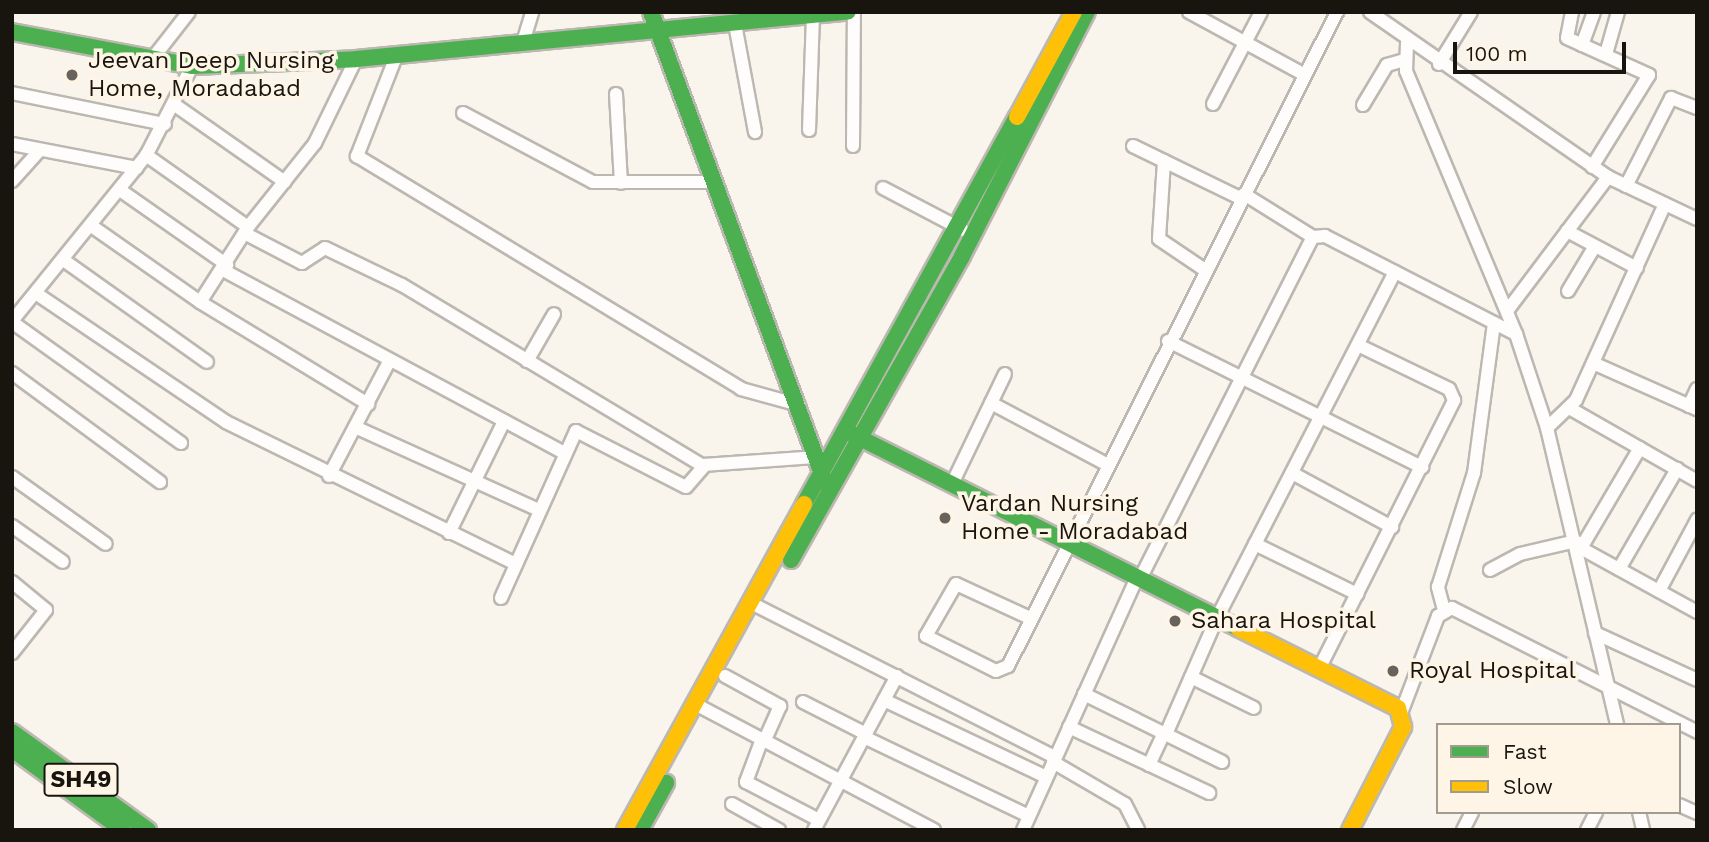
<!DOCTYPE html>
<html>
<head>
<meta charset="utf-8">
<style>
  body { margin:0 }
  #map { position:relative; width:1709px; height:842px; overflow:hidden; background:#f9f4ec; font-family:"Work Sans",sans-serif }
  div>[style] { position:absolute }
  .roads { filter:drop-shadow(2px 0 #bcb8b1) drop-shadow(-2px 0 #bcb8b1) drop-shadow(0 2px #bcb8b1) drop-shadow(0 -2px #bcb8b1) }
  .street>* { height:12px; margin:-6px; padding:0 6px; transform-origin:6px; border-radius:6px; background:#fefdfc }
  .fast>* { height:16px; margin:-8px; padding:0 8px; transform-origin:8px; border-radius:8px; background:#4caf50 }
  .slow>* { height:16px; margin:-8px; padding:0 8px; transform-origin:8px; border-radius:8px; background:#ffc107 }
  .dots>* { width:19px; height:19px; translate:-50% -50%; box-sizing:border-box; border:4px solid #fef5e7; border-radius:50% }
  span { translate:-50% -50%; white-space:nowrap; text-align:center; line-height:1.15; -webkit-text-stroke:7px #fef5e7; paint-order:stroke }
  .shield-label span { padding:2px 5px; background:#fef5e7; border:2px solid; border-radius:5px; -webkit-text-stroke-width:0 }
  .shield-label { font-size:23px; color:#18140e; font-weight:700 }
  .poi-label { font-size:24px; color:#18140e }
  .left { translate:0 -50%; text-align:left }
  .frame { position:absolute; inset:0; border:14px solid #18140e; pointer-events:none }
  .legend { position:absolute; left:1436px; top:723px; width:245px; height:91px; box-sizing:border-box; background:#fef5e7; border:2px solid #a29b90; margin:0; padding:9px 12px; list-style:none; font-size:21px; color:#18140e }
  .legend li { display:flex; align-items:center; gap:14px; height:35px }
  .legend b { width:35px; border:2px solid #a29b90 }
  .scale { position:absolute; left:1453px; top:42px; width:173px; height:32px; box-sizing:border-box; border:4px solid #18140e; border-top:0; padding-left:9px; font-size:21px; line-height:24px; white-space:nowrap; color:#18140e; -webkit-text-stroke:5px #fef5e7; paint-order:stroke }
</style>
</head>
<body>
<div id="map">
  <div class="roads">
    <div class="street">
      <i style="left:1189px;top:12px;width:132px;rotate:28.5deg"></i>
      <i style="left:1370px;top:12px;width:290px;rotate:34.7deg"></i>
      <i style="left:1608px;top:177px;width:98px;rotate:25.3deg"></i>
      <i style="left:1572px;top:12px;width:26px;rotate:101deg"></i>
      <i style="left:1567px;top:38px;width:90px;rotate:24.3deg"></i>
      <i style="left:1649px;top:75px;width:108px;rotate:121.8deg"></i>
      <i style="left:735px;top:24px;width:110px;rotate:79.5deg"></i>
      <i style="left:524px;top:39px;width:28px;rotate:-73deg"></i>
      <i style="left:1407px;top:43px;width:28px;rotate:92deg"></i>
      <i style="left:1406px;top:71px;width:285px;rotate:67.3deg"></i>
      <i style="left:1516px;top:334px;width:99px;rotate:71.7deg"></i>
      <i style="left:1547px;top:428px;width:305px;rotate:76.7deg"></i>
      <i style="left:1582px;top:45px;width:35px;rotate:-70deg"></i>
      <i style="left:397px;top:54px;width:110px;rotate:111.4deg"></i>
      <i style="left:357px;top:156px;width:449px;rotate:31.2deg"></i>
      <i style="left:741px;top:389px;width:60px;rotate:15.4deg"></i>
      <i style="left:1606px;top:54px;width:44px;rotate:-74.1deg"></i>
      <i style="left:153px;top:58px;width:58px;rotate:-52deg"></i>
      <i style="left:1439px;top:64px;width:61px;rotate:-58.4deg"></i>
      <i style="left:12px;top:93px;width:156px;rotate:11.5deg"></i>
      <i style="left:616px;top:94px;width:89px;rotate:86.8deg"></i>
      <i style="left:1213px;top:104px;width:104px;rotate:-62.4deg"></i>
      <i style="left:175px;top:105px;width:134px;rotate:35deg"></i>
      <i style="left:1363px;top:105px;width:47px;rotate:-59deg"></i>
      <i style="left:1387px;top:65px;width:19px;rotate:-16deg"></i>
      <i style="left:463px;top:113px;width:147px;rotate:28deg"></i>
      <i style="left:593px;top:182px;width:119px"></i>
      <i style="left:809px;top:130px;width:114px;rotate:-88deg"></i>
      <i style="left:12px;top:144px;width:127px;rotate:10.9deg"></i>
      <i style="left:853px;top:146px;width:134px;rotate:-89.6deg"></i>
      <i style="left:1133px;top:146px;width:121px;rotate:25.9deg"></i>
      <i style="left:146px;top:155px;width:125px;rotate:35.2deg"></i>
      <i style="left:248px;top:227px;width:89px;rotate:122.6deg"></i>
      <i style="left:1164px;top:161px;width:78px;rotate:93.7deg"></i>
      <i style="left:1159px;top:239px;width:55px;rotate:34deg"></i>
      <i style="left:12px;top:181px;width:42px;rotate:-47.9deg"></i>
      <i style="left:1626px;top:186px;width:99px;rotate:-62.9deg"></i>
      <i style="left:1671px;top:98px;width:28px;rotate:21deg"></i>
      <i style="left:883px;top:188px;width:90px;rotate:27.7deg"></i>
      <i style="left:120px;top:190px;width:131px;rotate:35deg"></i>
      <i style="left:1244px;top:194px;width:81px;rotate:31.9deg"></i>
      <i style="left:93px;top:227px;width:131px;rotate:35deg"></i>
      <i style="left:200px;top:302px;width:197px;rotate:31.3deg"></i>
      <i style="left:248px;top:227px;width:107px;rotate:-51.4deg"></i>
      <i style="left:315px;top:143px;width:93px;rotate:-64deg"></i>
      <i style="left:1567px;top:231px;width:79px;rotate:27.9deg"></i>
      <i style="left:248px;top:235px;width:61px;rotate:27.4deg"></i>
      <i style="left:302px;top:263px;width:27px;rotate:-33deg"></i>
      <i style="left:325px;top:248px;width:85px;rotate:25.7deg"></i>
      <i style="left:402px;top:285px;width:350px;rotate:31deg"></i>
      <i style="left:702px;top:465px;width:114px;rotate:-4deg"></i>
      <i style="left:65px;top:261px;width:174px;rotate:35.4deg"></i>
      <i style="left:223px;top:270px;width:387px;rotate:28.2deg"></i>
      <i style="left:1568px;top:291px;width:52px;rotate:-59deg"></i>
      <i style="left:37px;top:294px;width:228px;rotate:34.1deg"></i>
      <i style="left:226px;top:422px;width:323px;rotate:26.1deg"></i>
      <i style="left:1507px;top:311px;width:168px;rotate:-53deg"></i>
      <i style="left:12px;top:321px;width:215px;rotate:-51deg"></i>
      <i style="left:147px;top:154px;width:99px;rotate:-62.9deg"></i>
      <i style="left:12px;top:322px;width:208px;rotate:35.6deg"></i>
      <i style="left:1168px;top:341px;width:284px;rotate:26.4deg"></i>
      <i style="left:527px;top:361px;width:54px;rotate:-60.1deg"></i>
      <i style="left:1593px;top:363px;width:114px;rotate:23.9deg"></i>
      <i style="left:12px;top:373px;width:184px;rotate:36.4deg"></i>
      <i style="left:991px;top:403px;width:130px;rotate:27.9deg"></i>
      <i style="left:1689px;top:406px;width:19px;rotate:-65deg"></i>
      <i style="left:1571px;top:409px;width:145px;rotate:29.7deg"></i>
      <i style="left:355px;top:427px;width:202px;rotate:24.3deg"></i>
      <i style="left:1547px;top:428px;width:40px;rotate:-44deg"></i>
      <i style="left:1576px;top:400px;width:215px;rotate:-65.6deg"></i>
      <i style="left:1292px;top:473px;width:114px;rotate:28.4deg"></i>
      <i style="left:329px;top:476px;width:131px;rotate:-62.3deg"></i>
      <i style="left:12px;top:477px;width:115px;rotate:35.5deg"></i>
      <i style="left:952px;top:484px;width:122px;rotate:-64.3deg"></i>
      <i style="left:12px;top:526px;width:62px;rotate:35.2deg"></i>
      <i style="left:449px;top:533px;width:125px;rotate:-63.8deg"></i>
      <i style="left:1255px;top:544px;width:114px;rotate:26.1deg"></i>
      <i style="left:1577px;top:546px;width:137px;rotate:28.8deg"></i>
      <i style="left:1581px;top:548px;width:116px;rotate:-59.5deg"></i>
      <i style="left:1619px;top:569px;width:116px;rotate:-59.9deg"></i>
      <i style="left:1490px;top:570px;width:34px;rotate:-28deg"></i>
      <i style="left:1520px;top:554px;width:57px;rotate:-13.1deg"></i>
      <i style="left:1140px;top:579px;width:383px;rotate:-63.2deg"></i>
      <i style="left:1313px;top:237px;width:12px;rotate:-5deg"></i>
      <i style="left:1325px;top:236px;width:215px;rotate:27.2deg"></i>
      <i style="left:12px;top:582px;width:44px;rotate:39.5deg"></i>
      <i style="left:46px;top:610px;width:55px;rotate:128.3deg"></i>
      <i style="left:1659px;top:591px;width:81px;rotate:-61.8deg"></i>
      <i style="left:501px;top:598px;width:183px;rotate:-65.8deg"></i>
      <i style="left:576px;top:431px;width:123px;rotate:27deg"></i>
      <i style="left:686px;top:487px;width:29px;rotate:-49deg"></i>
      <i style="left:753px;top:604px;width:339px;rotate:26.9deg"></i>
      <i style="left:1444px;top:610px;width:24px;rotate:-105deg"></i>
      <i style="left:1438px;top:587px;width:120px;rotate:-72.5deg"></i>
      <i style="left:1474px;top:473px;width:151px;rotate:-82.4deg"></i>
      <i style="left:1030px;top:618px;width:81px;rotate:-155.3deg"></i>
      <i style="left:956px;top:584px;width:60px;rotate:120deg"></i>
      <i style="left:926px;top:636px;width:78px;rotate:26.6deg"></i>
      <i style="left:996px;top:671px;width:13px;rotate:-23deg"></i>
      <i style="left:1008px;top:666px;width:732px;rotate:-63.29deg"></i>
      <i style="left:1595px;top:633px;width:112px;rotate:24.7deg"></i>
      <i style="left:1319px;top:669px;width:301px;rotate:-63.3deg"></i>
      <i style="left:1454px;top:400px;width:12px;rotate:-114deg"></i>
      <i style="left:1449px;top:389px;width:101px;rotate:-154.2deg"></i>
      <i style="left:725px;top:676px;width:63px;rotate:28.6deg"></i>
      <i style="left:780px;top:706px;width:37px;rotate:114deg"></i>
      <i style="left:1191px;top:677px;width:70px;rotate:26.2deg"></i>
      <i style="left:1084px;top:694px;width:154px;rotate:26.2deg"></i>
      <i style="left:884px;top:700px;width:179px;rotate:25.4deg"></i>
      <i style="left:803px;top:702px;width:71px;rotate:26.9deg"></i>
      <i style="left:697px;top:705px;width:268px;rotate:27.8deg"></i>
      <i style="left:1401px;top:713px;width:104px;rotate:-69.1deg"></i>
      <i style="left:1438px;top:616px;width:16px;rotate:-30deg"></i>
      <i style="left:1452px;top:608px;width:275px;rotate:26.8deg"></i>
      <i style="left:1069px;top:727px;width:155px;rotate:25.2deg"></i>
      <i style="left:1166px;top:734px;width:127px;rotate:-66.3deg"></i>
      <i style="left:1217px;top:618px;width:389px;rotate:-62.8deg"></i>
      <i style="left:864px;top:737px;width:183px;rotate:25.6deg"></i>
      <i style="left:762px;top:739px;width:46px;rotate:110.4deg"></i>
      <i style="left:746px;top:782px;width:82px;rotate:27.5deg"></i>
      <i style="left:1053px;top:762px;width:83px;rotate:30.3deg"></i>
      <i style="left:1125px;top:804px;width:29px;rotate:63deg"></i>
      <i style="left:1149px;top:765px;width:35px;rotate:-65deg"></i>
      <i style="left:732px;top:804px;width:54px;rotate:29deg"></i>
      <i style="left:1679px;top:805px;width:20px;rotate:24deg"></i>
      <i style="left:1639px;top:812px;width:18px;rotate:77deg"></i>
      <i style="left:814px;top:830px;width:175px;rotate:-61.7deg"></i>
      <i style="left:1023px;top:830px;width:277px;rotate:-65.7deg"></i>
      <i style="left:1463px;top:830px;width:20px;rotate:-63deg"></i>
      <i style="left:1587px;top:830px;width:20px;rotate:-63deg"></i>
    </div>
    <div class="fast">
      <i style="left:651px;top:12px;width:501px;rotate:69.68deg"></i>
      <i style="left:12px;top:32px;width:183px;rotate:10.7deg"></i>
      <i style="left:192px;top:66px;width:164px;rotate:-2.4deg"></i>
      <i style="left:356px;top:59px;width:494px;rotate:-5.5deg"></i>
      <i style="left:852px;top:434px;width:432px;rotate:26.7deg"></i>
      <i style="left:804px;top:504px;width:442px;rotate:-61.2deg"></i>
      <i style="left:791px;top:560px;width:349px;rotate:-60.6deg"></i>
      <i style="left:962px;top:256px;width:274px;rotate:-62.9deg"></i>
      <i style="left:12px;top:732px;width:168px;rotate:35.8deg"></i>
      <i style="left:12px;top:749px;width:137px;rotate:36.1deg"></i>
      <i style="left:640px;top:830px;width:54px;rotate:-61deg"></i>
    </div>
    <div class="slow">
      <i style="left:1017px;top:117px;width:119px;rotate:-61.5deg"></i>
      <i style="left:1238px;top:628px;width:179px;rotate:26.6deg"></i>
      <i style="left:1398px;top:708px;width:20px;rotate:75deg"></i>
      <i style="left:1403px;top:727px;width:116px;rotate:117.2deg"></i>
      <i style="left:625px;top:830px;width:372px;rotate:-61.2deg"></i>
    </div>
  </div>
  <div class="dots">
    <i style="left:72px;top:75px;background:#67625c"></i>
    <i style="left:945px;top:518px;background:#67625c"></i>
    <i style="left:1175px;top:621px;background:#67625c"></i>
    <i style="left:1393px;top:671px;background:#67625c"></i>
  </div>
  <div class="shield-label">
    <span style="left:81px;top:780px">SH49</span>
  </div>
  <div class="poi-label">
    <span class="left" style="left:88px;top:75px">Jeevan Deep Nursing<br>Home, Moradabad</span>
    <span class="left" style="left:961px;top:518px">Vardan Nursing<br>Home - Moradabad</span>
    <span class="left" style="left:1191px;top:621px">Sahara Hospital</span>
    <span class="left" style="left:1409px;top:671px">Royal Hospital</span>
  </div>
  <div class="frame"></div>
  <ul class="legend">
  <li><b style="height:9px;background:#4caf50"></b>Fast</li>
  <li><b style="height:9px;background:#ffc107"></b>Slow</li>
  </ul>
  <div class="scale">100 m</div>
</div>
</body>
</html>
